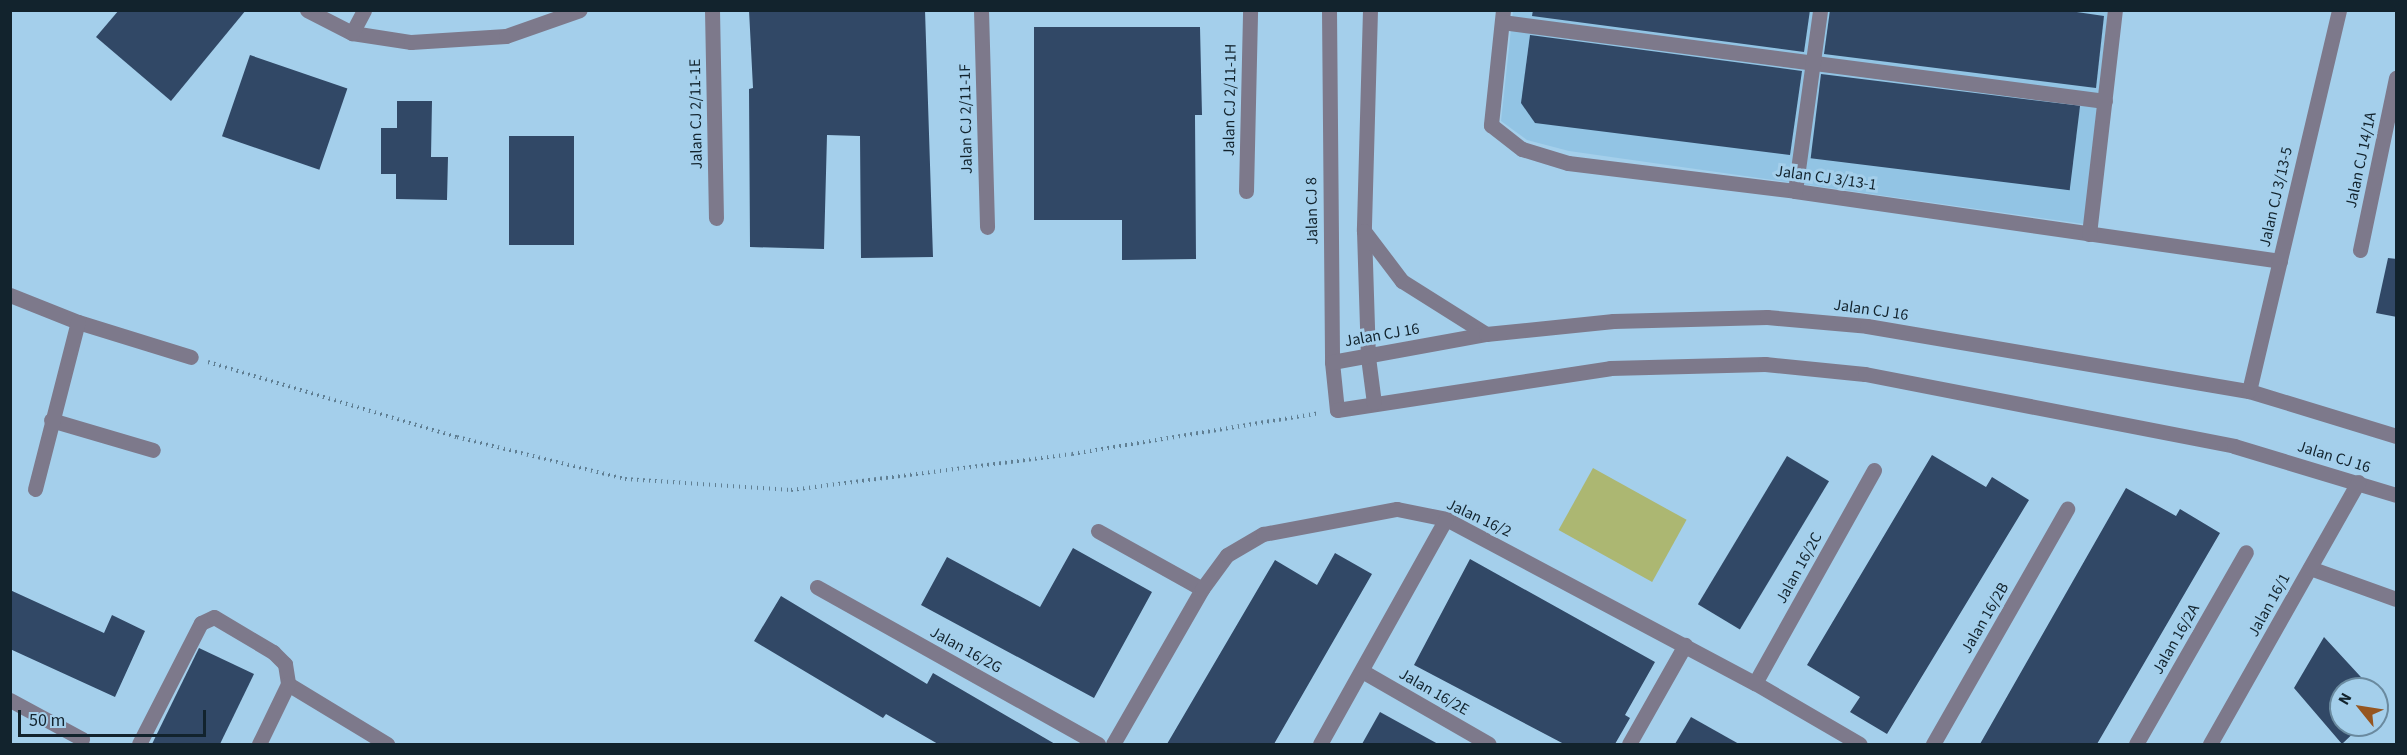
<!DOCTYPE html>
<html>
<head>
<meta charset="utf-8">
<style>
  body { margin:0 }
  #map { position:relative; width:2407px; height:755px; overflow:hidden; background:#a4cfeb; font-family:"Source Sans 3",sans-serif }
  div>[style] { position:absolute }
  .built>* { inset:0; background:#92c4e4 }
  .green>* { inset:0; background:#acb772; transform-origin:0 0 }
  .building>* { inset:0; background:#314866; transform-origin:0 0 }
  .path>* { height:4px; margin-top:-2px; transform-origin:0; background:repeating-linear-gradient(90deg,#607f93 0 1.5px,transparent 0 6px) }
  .minor>* { height:15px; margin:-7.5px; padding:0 7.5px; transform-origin:7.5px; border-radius:7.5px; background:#7d798b }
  span { translate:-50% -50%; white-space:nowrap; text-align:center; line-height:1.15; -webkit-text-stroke:6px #a4cfeb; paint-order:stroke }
  .street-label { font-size:16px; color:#12232d }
  .frame { position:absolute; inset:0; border:12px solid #12232d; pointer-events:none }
  .north { position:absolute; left:2329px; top:677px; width:60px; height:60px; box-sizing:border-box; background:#a4cfeb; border:2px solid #6a8a9f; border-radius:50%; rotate:300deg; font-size:16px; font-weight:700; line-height:24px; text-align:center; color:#12232d }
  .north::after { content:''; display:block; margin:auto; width:21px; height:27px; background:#965620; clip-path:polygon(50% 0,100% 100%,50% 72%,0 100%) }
  .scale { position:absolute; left:18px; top:710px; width:188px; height:27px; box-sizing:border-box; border:3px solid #12232d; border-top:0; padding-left:8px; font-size:18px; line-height:21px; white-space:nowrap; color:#12232d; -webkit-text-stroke:4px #a4cfeb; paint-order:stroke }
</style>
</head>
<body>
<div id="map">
  <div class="built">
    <i style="clip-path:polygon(1513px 11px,2108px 11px,2084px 224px,1569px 151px,1527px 140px,1501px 121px)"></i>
  </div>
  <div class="green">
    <i style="left:1593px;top:468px;width:107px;height:71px;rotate:29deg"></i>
  </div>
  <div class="building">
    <i style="clip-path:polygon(119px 10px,246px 10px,171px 101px,96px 37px)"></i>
    <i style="clip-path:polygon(749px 10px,925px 10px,933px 257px,861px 258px,860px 136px,827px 135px,824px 249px,750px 247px,749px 89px,753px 88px)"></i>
    <i style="clip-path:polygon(1533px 10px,1810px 10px,1804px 52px,1532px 16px)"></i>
    <i style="clip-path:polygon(1830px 10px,2063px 10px,2104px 16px,2096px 88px,1824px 54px)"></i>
    <i style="clip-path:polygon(1034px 27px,1200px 27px,1202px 115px,1195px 115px,1196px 259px,1122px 260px,1122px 220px,1034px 220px)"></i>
    <i style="clip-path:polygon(1530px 35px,1802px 71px,1790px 155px,1535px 123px,1521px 103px)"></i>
    <i style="left:250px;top:55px;width:103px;height:86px;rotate:19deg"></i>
    <i style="left:1821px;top:74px;width:261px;height:85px;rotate:7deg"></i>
    <i style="clip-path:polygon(397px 101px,432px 101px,431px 157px,448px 157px,447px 200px,396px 199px,396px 174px,381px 174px,381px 128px,397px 128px)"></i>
    <i style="left:574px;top:136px;width:109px;height:65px;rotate:90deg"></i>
    <i style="clip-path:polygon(2388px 258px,2397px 259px,2397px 317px,2376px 313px)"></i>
    <i style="clip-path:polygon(1932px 455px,1986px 487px,1992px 477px,2029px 500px,1887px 734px,1850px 712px,1860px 697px,1807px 665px)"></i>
    <i style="left:1787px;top:456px;width:49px;height:173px;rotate:31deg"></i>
    <i style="clip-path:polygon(2126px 488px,2176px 516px,2180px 509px,2220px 533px,2097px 744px,1980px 744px)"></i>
    <i style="clip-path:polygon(1073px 548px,1152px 592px,1094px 698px,921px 605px,947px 557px,1040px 607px)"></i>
    <i style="clip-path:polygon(1335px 553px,1372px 574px,1274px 744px,1167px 744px,1275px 560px,1317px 585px)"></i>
    <i style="clip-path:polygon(1470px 559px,1655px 662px,1625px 715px,1630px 718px,1615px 744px,1564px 744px,1414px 665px)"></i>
    <i style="clip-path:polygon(10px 590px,104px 633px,112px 615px,145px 631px,115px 697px,10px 649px)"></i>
    <i style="clip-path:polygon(781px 596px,927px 684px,933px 673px,1055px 744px,938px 744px,886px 714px,883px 718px,754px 641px)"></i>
    <i style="clip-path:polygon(2324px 637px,2372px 689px,2341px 689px,2341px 725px,2362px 725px,2342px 744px,2294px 688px)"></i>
    <i style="clip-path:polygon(199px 648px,254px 674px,220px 744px,152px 744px)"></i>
    <i style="clip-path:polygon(1380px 712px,1438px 744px,1362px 744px)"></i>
    <i style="clip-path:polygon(1691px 717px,1739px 744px,1675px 744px)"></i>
  </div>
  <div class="path">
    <i style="left:208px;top:362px;width:260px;rotate:16.8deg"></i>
    <i style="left:457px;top:437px;width:173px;rotate:14deg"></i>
    <i style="left:625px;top:479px;width:166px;rotate:3.8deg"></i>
    <i style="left:791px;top:490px;width:283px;rotate:-7.3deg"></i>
    <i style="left:1072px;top:454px;width:250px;rotate:-9.4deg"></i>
  </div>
  <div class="minor">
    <i style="left:307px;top:10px;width:51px;rotate:27.1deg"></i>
    <i style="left:352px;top:33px;width:60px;rotate:8.7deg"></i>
    <i style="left:411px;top:42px;width:95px;rotate:-3.6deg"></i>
    <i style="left:506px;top:36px;width:78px;rotate:-19.4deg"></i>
    <i style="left:712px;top:10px;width:208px;rotate:88.9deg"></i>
    <i style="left:981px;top:10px;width:217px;rotate:88.4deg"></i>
    <i style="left:1329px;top:10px;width:352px;rotate:89.5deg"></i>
    <i style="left:1332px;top:362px;width:48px;rotate:84.1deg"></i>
    <i style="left:1337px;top:410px;width:276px;rotate:-8.7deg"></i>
    <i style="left:1610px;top:368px;width:155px;rotate:-1.5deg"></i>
    <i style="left:1765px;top:364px;width:100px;rotate:5.7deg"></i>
    <i style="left:1865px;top:374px;width:376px;rotate:11deg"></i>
    <i style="left:2234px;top:446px;width:169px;rotate:16.8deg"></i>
    <i style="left:1370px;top:10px;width:221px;rotate:91.6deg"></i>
    <i style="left:1364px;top:231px;width:126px;rotate:88.2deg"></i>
    <i style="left:1368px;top:357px;width:46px;rotate:82.6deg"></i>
    <i style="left:1503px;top:10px;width:116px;rotate:96deg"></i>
    <i style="left:1491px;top:125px;width:39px;rotate:38deg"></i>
    <i style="left:1522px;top:149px;width:48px;rotate:16.9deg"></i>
    <i style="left:1568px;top:163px;width:229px;rotate:7deg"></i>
    <i style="left:1795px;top:191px;width:490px;rotate:8.2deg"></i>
    <i style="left:1502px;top:22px;width:608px;rotate:7.46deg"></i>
    <i style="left:352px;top:33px;width:26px;rotate:-62deg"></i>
    <i style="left:1246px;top:191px;width:181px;rotate:-88.7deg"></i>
    <i style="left:1795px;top:191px;width:183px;rotate:-82.1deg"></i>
    <i style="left:1364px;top:231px;width:63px;rotate:52.8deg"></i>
    <i style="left:1402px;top:281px;width:99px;rotate:32.2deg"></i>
    <i style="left:2089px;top:234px;width:226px;rotate:-83.4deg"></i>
    <i style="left:2360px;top:250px;width:176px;rotate:-78.2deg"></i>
    <i style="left:10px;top:295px;width:73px;rotate:21.7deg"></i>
    <i style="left:78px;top:322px;width:118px;rotate:17.2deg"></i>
    <i style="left:1332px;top:362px;width:157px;rotate:-10.3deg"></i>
    <i style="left:1486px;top:334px;width:128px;rotate:-5.8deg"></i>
    <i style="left:1613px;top:321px;width:154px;rotate:-1.5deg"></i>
    <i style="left:1767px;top:317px;width:100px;rotate:5.1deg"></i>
    <i style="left:1867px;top:326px;width:387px;rotate:9.7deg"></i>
    <i style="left:2249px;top:391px;width:154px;rotate:17deg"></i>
    <i style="left:2249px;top:391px;width:391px;rotate:-76.7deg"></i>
    <i style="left:51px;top:420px;width:106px;rotate:16.4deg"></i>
    <i style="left:35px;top:489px;width:172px;rotate:-75.6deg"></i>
    <i style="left:1098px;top:531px;width:119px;rotate:29.1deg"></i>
    <i style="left:2310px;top:568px;width:91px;rotate:19.8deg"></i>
    <i style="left:817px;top:587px;width:322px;rotate:29.2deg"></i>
    <i style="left:1362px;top:671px;width:146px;rotate:29.9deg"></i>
    <i style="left:1755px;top:683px;width:244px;rotate:-60.8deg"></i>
    <i style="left:10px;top:700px;width:82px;rotate:28.4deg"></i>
    <i style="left:139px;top:744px;width:136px;rotate:-62.9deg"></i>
    <i style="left:201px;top:623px;width:14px;rotate:-25deg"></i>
    <i style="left:214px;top:617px;width:69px;rotate:30.7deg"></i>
    <i style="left:273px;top:652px;width:17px;rotate:45deg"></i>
    <i style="left:285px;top:664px;width:20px;rotate:81deg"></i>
    <i style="left:288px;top:684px;width:116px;rotate:31.2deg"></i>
    <i style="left:259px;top:744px;width:67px;rotate:-64.2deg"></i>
    <i style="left:1113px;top:744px;width:179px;rotate:-60.1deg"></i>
    <i style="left:1202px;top:589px;width:42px;rotate:-53.7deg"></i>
    <i style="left:1227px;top:555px;width:42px;rotate:-30.3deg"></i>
    <i style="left:1263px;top:534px;width:136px;rotate:-10.6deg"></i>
    <i style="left:1397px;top:509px;width:50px;rotate:11.5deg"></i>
    <i style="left:1446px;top:519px;width:350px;rotate:28deg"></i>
    <i style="left:1755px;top:683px;width:121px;rotate:30.2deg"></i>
    <i style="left:1320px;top:744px;width:258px;rotate:-60.8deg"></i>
    <i style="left:1629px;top:744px;width:114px;rotate:-60.5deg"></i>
    <i style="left:1933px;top:744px;width:271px;rotate:-60.3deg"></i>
    <i style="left:2136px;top:744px;width:221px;rotate:-60.2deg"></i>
    <i style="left:2210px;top:744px;width:301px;rotate:-60.5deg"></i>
  </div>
  <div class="street-label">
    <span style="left:1230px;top:100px;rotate:-89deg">Jalan CJ 2/11-1H</span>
    <span style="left:696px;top:114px;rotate:-91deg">Jalan CJ 2/11-1E</span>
    <span style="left:966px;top:119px;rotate:-91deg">Jalan CJ 2/11-1F</span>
    <span style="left:2361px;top:160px;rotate:-78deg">Jalan CJ 14/1A</span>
    <span style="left:1826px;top:178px;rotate:8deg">Jalan CJ 3/13-1</span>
    <span style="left:2276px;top:197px;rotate:-77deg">Jalan CJ 3/13-5</span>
    <span style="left:1312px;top:211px;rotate:-91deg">Jalan CJ 8</span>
    <span style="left:1871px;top:310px;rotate:8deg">Jalan CJ 16</span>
    <span style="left:1382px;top:335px;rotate:-10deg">Jalan CJ 16</span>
    <span style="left:2334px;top:457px;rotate:17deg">Jalan CJ 16</span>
    <span style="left:1479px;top:518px;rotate:25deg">Jalan 16/2</span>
    <span style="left:1799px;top:568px;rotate:-61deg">Jalan 16/2C</span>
    <span style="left:2269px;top:605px;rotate:-61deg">Jalan 16/1</span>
    <span style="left:1985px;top:618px;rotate:-60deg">Jalan 16/2B</span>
    <span style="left:2176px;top:639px;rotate:-60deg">Jalan 16/2A</span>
    <span style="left:966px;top:650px;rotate:29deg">Jalan 16/2G</span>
    <span style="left:1434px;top:692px;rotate:30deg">Jalan 16/2E</span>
  </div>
  <div class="frame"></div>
  <div class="north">N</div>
  <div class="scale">50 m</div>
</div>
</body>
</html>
